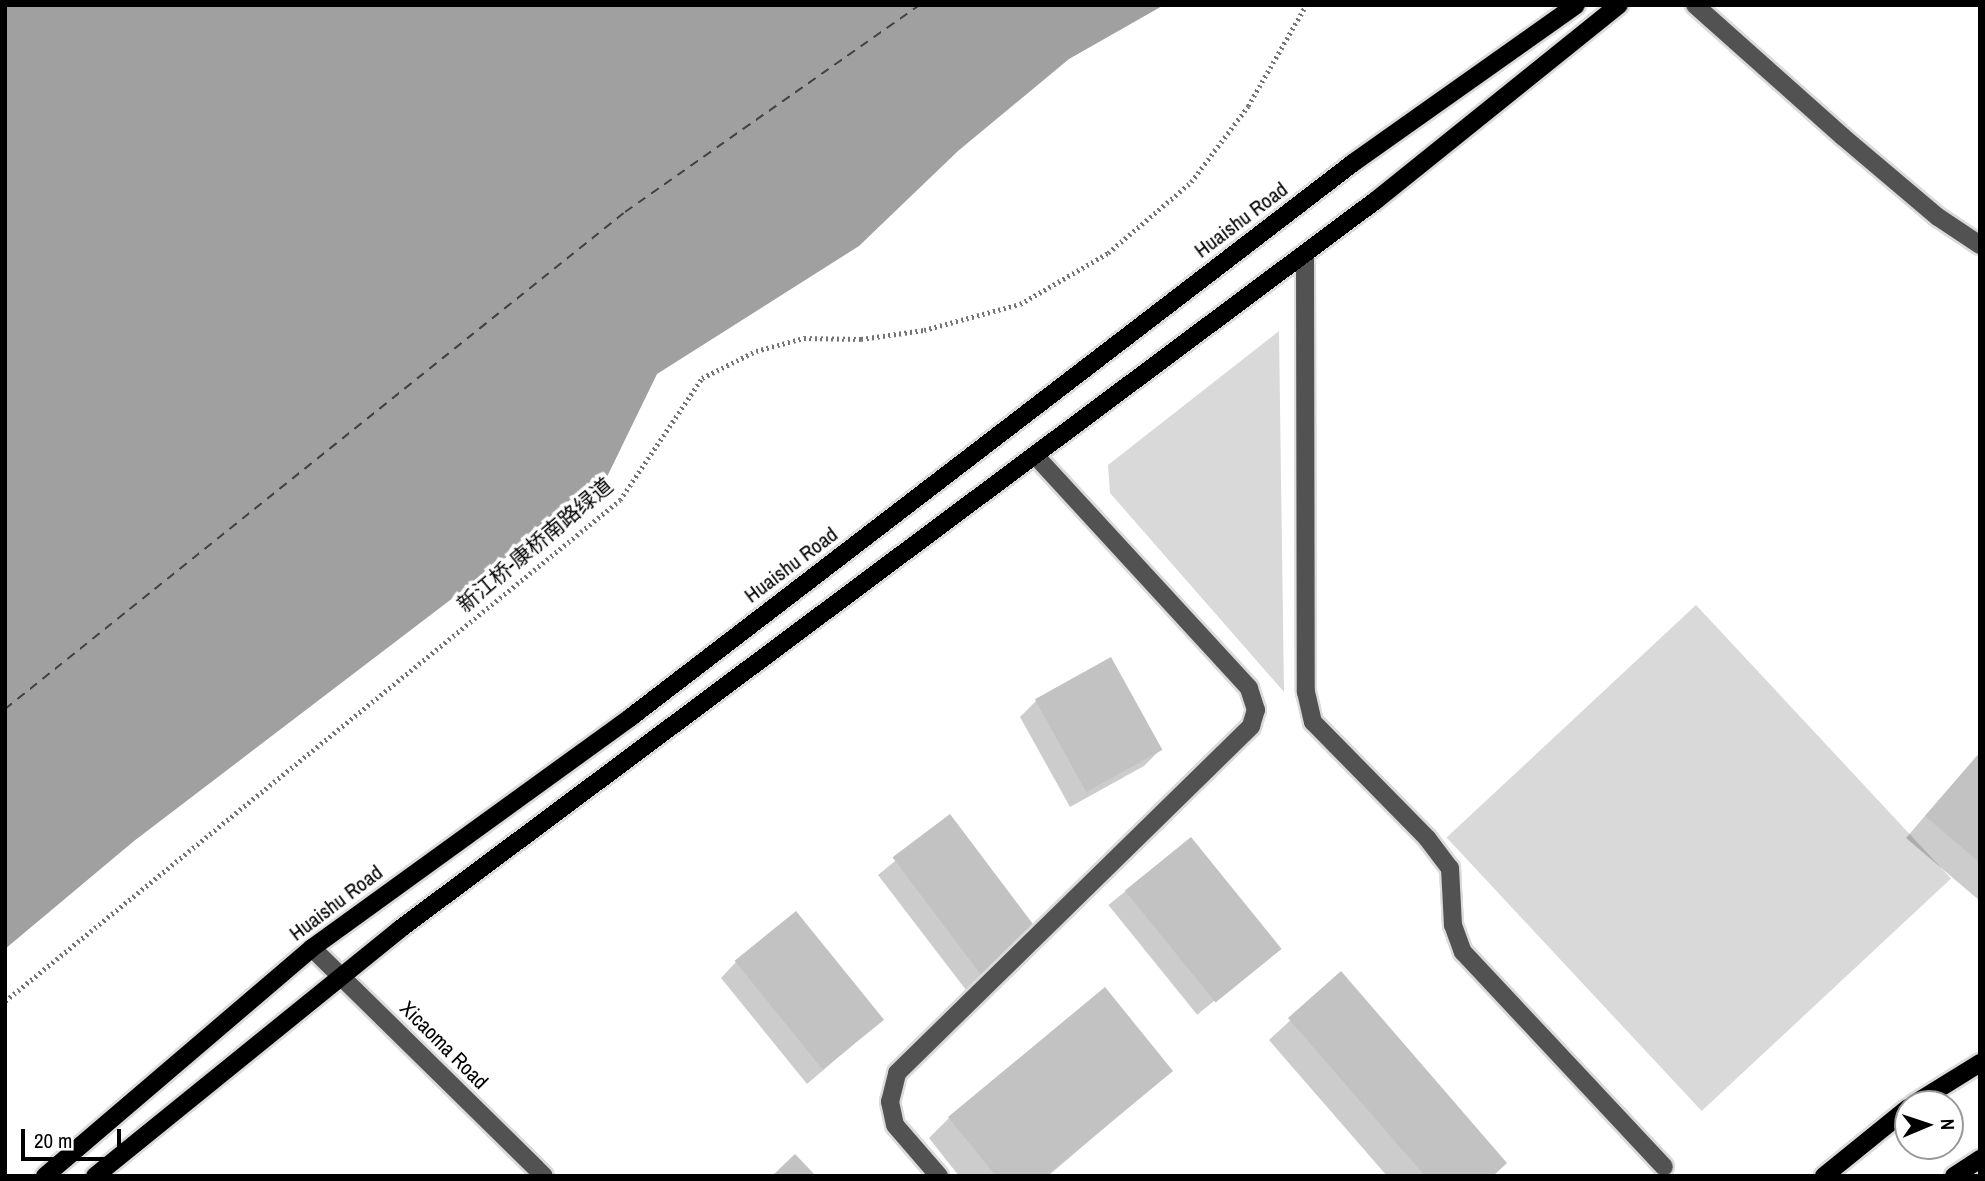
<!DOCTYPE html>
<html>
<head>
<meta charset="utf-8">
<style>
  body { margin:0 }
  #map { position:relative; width:1985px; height:1181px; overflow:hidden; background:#fff; font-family:"Archivo Narrow","Noto Sans SC",sans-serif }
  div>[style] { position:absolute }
  .green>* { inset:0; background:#d9d9d9; transform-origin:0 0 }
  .water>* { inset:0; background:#a0a0a0 }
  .shadow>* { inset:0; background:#0003; transform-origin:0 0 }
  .ferry>* { height:2px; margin-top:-1px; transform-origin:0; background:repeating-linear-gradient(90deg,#414141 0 9px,transparent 0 16px) }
  .building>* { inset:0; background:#c2c2c2; transform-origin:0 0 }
  .path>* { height:4.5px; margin-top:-2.25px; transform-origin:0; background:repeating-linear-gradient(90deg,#747474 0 2px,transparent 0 5.5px) }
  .roads { filter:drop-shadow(2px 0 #dbdbdb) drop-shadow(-2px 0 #dbdbdb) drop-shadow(0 2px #dbdbdb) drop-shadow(0 -2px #dbdbdb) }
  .minor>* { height:18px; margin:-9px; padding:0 9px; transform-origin:9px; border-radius:9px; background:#525252 }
  .major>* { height:18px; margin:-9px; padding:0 9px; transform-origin:9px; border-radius:9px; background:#000 }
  span { translate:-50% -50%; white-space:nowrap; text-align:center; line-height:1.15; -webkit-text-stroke:7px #fff; paint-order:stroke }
  .street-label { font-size:21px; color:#000 }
  .frame { position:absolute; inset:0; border:7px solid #000; pointer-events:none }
  .north { position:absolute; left:1894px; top:1090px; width:70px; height:70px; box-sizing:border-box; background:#fff; border:2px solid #999; border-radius:50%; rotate:88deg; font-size:19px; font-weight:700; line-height:28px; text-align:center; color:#000 }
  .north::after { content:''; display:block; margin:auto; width:24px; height:32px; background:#000; clip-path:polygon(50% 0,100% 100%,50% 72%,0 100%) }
  .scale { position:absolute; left:21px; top:1129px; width:100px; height:32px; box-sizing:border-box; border:4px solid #000; border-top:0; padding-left:9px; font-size:21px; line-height:24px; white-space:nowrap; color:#000; -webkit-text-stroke:5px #fff; paint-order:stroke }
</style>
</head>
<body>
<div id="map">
  <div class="green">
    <i style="clip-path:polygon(1279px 331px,1284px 692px,1110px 493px,1108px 465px)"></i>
    <i style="left:1696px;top:605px;width:374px;height:341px;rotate:47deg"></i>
  </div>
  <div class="water">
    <i style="clip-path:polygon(5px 5px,1164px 5px,1069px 59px,958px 151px,859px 246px,657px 374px,604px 483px,134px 841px,5px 949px)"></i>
  </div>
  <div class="shadow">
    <i style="clip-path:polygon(1036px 701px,1160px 750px,1144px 766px,1070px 807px,1020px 717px)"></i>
    <i style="clip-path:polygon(1980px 752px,1980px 901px,1906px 838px)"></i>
    <i style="clip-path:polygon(950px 816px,1022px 947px,966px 990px,878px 875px)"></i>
    <i style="left:1190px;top:839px;width:141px;height:105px;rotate:51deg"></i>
    <i style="clip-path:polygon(736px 962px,882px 1020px,807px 1084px,721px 978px)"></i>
    <i style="clip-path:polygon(1341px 974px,1492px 1176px,1387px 1176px,1269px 1040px)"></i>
    <i style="clip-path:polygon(1171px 1071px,1048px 1176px,959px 1176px,929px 1138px,949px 1118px)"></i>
  </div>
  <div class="ferry">
    <i style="left:5px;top:709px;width:795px;rotate:-38.72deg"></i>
    <i style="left:625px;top:212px;width:360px;rotate:-35.1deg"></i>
  </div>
  <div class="building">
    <i style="left:1111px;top:657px;width:106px;height:87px;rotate:61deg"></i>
    <i style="clip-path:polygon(1980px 753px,1980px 863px,1925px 816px)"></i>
    <i style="left:950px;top:814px;width:148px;height:72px;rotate:53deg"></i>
    <i style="left:1191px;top:837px;width:144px;height:85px;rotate:51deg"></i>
    <i style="left:796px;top:911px;width:140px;height:79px;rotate:51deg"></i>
    <i style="clip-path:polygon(1341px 971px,1507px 1163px,1493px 1176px,1425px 1176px,1288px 1018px)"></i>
    <i style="clip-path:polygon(1105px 987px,1173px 1071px,1046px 1176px,996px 1176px,948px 1117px)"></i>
    <i style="clip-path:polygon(795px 1154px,816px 1176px,772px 1176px)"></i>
  </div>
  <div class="path">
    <i style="left:5px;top:1001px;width:793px;rotate:-39.17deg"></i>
    <i style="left:620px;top:500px;width:147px;rotate:-56.1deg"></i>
    <i style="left:702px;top:378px;width:60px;rotate:-26.6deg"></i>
    <i style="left:756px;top:351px;width:50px;rotate:-15.2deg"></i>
    <i style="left:804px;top:338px;width:57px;rotate:1deg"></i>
    <i style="left:861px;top:339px;width:64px;rotate:-8.1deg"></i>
    <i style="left:924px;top:330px;width:99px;rotate:-15.2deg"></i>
    <i style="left:1020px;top:304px;width:102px;rotate:-30.1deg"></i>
    <i style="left:1108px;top:253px;width:109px;rotate:-40.5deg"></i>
    <i style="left:1191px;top:182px;width:95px;rotate:-53.1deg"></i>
    <i style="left:1248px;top:106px;width:116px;rotate:-60.1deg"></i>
  </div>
  <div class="roads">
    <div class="minor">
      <i style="left:1695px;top:5px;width:197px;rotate:41.7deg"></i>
      <i style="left:1842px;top:136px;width:126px;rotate:40.2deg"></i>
      <i style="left:1938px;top:217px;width:50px;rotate:33.7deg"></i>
      <i style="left:1305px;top:254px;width:438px;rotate:89.9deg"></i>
      <i style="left:1306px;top:692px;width:31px;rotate:77deg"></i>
      <i style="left:1313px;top:722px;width:163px;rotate:45.5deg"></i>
      <i style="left:1427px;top:838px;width:38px;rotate:53deg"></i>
      <i style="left:1450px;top:868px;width:57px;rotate:87deg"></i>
      <i style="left:1453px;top:925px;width:29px;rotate:70deg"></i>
      <i style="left:1463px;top:952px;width:294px;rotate:46.9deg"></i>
      <i style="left:312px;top:948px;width:325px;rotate:44.5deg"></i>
      <i style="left:939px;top:1176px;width:67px;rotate:-130.8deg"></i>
      <i style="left:895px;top:1125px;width:24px;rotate:-102deg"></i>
      <i style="left:890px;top:1102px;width:30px;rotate:-76deg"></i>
      <i style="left:897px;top:1073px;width:496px;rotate:-44.4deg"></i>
      <i style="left:1251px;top:726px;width:17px;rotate:-73deg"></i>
      <i style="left:1256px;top:710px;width:23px;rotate:-108deg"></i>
      <i style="left:1249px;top:688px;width:316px;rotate:-132.6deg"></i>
    </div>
    <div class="major">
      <i style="left:1914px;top:1104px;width:78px;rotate:-31.8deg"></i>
      <i style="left:45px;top:1176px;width:351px;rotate:-40.5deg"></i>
      <i style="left:312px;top:948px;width:394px;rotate:-35.9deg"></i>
      <i style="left:631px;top:717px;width:910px;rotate:-37.5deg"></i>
      <i style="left:1353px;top:163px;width:273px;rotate:-35.3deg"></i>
      <i style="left:95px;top:1176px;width:392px;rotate:-39deg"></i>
      <i style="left:400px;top:929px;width:1217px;rotate:-36.75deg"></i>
      <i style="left:1375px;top:201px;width:313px;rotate:-38.8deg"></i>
      <i style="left:1824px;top:1176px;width:108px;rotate:-39deg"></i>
      <i style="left:1954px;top:1176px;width:31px;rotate:-33deg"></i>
    </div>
  </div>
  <div class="street-label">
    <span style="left:1241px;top:220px;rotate:-37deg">Huaishu Road</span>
    <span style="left:535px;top:545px;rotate:-40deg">新江桥-康桥南路绿道</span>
    <span style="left:791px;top:565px;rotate:-37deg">Huaishu Road</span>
    <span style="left:336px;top:903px;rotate:-37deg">Huaishu Road</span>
    <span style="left:444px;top:1045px;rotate:45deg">Xicaoma Road</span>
  </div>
  <div class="frame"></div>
  <div class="north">N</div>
  <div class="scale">20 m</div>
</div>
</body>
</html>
